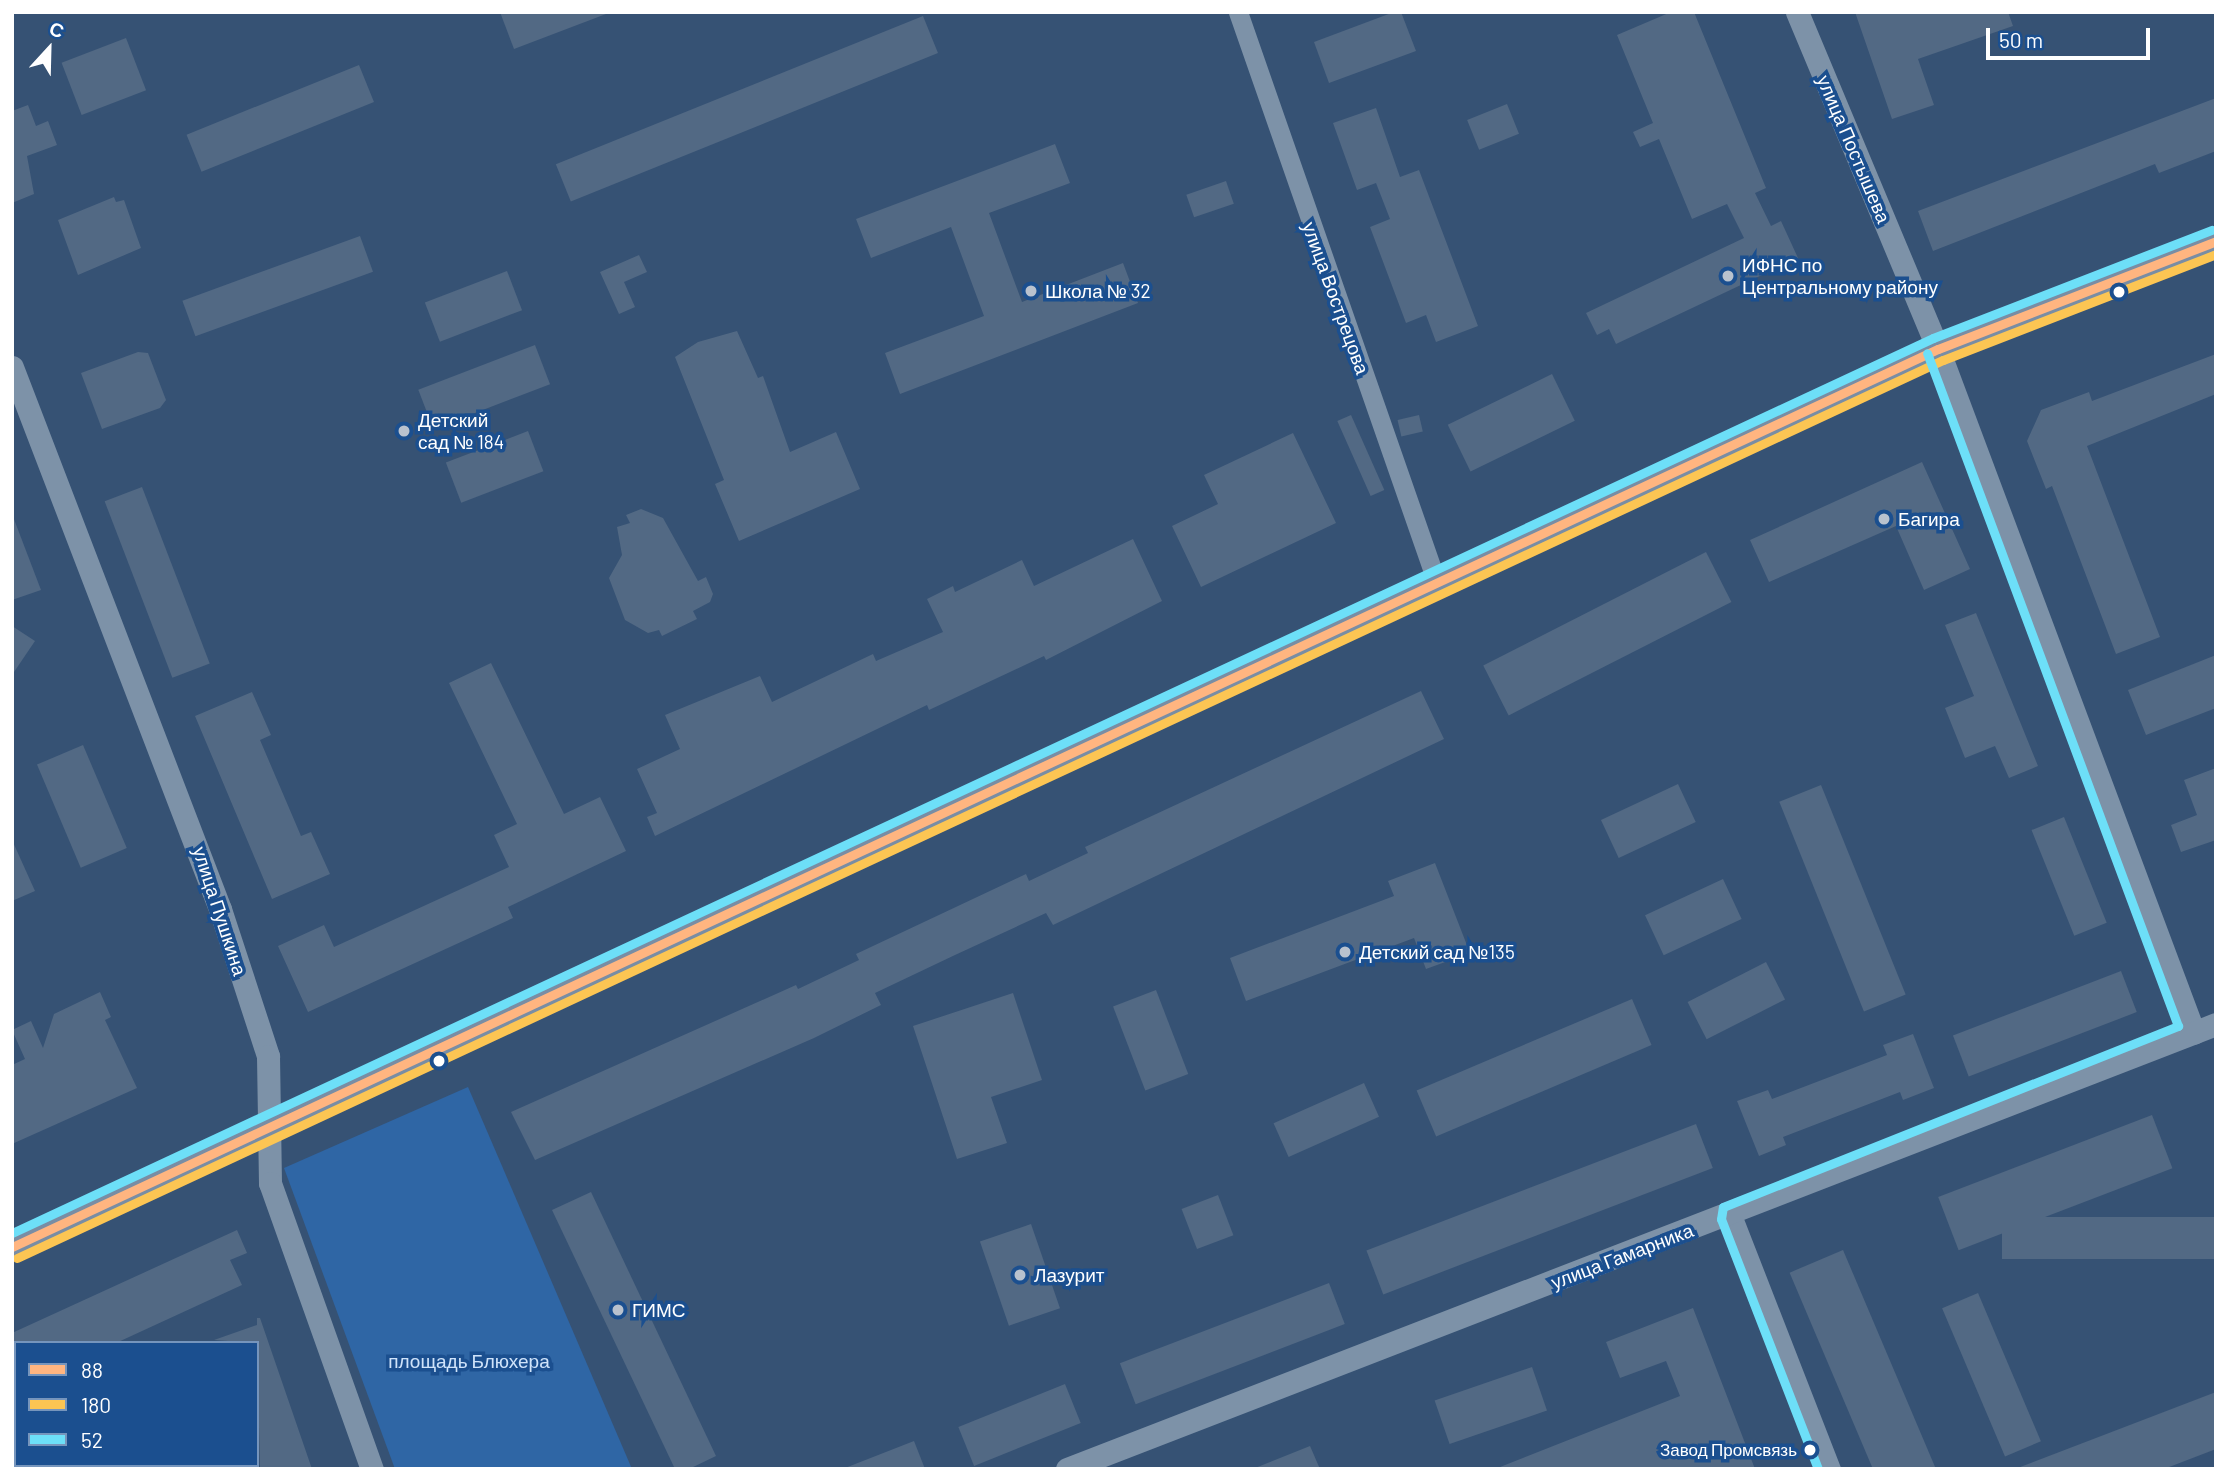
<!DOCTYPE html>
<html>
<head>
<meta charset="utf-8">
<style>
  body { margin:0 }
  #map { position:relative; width:2228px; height:1481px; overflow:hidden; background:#365274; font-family:Barlow,sans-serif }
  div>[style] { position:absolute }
  .green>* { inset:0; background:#2f66a5 }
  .building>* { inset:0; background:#526984; transform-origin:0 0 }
  .minor>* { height:19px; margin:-9.5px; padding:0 9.5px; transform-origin:9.5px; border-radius:9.5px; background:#7d92a8 }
  .tertiary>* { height:23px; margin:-11.5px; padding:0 11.5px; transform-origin:11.5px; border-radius:11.5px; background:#7d92a8 }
  .secondary>* { height:26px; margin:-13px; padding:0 13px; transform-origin:13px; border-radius:13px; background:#798da4 }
  .bus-1>* { height:9px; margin:-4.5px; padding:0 4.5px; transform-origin:4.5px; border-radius:4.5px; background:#ffb580 }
  .bus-2>* { height:9px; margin:-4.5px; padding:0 4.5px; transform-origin:4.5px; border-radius:4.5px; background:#fcc553 }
  .bus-3>* { height:9px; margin:-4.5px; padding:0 4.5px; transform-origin:4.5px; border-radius:4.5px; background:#6ddff8 }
  .dots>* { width:19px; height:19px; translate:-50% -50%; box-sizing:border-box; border:4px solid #1b4f8f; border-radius:50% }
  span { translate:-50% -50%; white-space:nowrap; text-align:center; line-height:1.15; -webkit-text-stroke:7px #1b4f8f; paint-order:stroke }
  .bus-label { font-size:17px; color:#fff }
  .right { translate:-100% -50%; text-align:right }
  .street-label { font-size:19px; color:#fff }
  .poi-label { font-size:19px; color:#fff }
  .left { translate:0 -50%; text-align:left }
  .park-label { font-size:19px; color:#cfe3fa }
  .frame { position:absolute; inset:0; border:14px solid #fff; pointer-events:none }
  .legend { position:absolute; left:14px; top:1341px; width:245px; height:126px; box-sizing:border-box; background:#1b4f8f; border:2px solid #7695bc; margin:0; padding:9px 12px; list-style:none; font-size:21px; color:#fff }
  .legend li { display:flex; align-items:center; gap:14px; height:35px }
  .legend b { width:35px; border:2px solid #7695bc }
  .north { position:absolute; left:14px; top:14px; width:70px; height:70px; -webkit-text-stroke:5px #1b4f8f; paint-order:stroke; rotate:22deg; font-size:19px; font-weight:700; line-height:28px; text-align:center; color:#fff }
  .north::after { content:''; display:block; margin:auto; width:24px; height:32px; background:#fff; clip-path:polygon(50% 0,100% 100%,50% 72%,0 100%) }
  .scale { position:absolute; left:1986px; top:28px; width:164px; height:32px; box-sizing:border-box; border:4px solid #fff; border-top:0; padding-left:9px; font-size:21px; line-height:24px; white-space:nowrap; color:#fff; -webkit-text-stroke:5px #1b4f8f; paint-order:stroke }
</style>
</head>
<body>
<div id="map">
  <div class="green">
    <i style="clip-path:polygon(468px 1087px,502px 1166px,632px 1469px,395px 1469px,284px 1168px)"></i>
  </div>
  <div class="building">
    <i style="clip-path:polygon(500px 12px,605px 12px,606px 14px,514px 49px)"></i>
    <i style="clip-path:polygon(1394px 12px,1401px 12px,1416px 51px,1329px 83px,1314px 42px)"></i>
    <i style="clip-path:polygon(1671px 12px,1694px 12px,1766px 188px,1755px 193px,1771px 226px,1781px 221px,1798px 258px,1616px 344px,1609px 329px,1597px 335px,1586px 313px,1744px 238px,1727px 204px,1692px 219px,1659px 139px,1640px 147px,1633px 132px,1653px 123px,1617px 35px)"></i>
    <i style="clip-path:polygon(1855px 12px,2008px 12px,2013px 26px,1918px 59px,1934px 105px,1892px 119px)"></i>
    <i style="left:923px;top:16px;width:40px;height:396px;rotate:68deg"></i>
    <i style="left:126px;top:38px;width:56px;height:69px;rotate:69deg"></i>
    <i style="left:359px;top:65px;width:40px;height:186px;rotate:68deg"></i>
    <i style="clip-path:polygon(2216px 98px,2216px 151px,2159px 173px,2155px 164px,1933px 251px,1918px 211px)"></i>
    <i style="left:1507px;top:104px;width:32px;height:43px;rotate:68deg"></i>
    <i style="clip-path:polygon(28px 105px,36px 126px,48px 121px,57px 145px,27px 156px,34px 194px,12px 203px,12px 111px)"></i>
    <i style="clip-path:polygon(1376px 108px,1400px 177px,1419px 170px,1478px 326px,1436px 342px,1426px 315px,1406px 323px,1370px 227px,1390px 219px,1376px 183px,1357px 190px,1333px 123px)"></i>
    <i style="clip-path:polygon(1055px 144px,1070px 183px,989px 213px,1022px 302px,1123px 263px,1138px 303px,900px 394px,885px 353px,984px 316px,951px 227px,871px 258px,856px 219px)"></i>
    <i style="left:1226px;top:181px;width:24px;height:42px;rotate:71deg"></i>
    <i style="clip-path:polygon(114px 197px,116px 202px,124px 200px,141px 248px,78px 275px,58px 220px)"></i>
    <i style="left:360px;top:236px;width:38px;height:189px;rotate:70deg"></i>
    <i style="clip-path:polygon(639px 255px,647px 272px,624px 282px,635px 307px,619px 314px,600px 272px)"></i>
    <i style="left:507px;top:271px;width:42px;height:88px;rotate:69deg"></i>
    <i style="clip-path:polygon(737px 331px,758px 378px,763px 376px,790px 452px,836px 432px,860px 489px,739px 541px,715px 484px,724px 480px,675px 357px,698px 342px)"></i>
    <i style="left:535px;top:345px;width:42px;height:125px;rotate:69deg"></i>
    <i style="clip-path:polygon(138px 352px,148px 353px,166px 400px,160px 408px,102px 429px,81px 373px)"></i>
    <i style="clip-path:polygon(2216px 354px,2216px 394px,2087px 446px,2160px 637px,2116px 654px,2052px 486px,2046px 489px,2027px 441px,2041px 410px,2089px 392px,2092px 401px)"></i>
    <i style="left:1552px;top:374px;width:52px;height:116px;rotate:64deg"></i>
    <i style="left:1351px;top:415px;width:82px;height:15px;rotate:66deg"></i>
    <i style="left:1419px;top:415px;width:17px;height:22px;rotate:77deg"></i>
    <i style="left:528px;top:431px;width:43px;height:88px;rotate:69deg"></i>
    <i style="clip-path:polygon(1293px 433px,1336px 523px,1201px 587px,1172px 526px,1218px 504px,1204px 475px)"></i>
    <i style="clip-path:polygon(1922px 462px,1970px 569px,1924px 590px,1896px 526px,1769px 582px,1750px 540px)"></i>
    <i style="left:142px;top:487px;width:189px;height:40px;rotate:69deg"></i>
    <i style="clip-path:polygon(641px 509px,663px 518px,698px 581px,706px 577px,713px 594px,710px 602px,693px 611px,697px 619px,662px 636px,659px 630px,648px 633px,625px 620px,609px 578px,622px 555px,617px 527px,630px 523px,626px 515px)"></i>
    <i style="clip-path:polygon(12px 514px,41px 590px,12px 600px)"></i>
    <i style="clip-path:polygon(1133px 539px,1162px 601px,1046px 660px,1044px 656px,929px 710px,927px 705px,655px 836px,647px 817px,657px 813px,637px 769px,680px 749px,665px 715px,760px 676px,772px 702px,873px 654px,876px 661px,943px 632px,927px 599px,953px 586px,955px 592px,1022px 560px,1034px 586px)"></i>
    <i style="left:1706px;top:552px;width:56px;height:250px;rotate:63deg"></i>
    <i style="clip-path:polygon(1976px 613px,2038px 766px,2009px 778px,1995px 746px,1965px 758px,1945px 708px,1974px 696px,1945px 625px)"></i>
    <i style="clip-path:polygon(12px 626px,35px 641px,12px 675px)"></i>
    <i style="clip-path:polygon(2216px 655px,2216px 708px,2146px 735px,2128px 690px)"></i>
    <i style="clip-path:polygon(491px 663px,564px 814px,600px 797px,626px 851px,508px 907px,513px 918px,308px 1012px,278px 946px,324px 925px,334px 947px,509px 867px,494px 835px,517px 824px,449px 683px)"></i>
    <i style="clip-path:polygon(1421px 691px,1444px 739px,1053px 925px,1046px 913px,955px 955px,875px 993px,881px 1005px,814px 1038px,535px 1160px,511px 1112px,796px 985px,798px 989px,859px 960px,856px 954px,1026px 874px,1029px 881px,1088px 853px,1085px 847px)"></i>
    <i style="clip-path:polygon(252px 692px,271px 735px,260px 740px,301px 836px,311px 832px,330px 874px,272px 899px,195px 716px)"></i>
    <i style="left:83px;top:745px;width:112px;height:50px;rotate:67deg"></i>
    <i style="clip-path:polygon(2216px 768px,2216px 840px,2181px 852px,2171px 825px,2197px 815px,2184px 780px)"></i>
    <i style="left:1678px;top:784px;width:42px;height:85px;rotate:65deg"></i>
    <i style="left:1821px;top:785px;width:226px;height:45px;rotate:68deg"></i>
    <i style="left:2064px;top:817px;width:114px;height:35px;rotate:68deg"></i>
    <i style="clip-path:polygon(12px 840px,35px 891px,12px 901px)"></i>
    <i style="clip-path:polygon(1435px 863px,1470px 953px,1426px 969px,1414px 938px,1246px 1001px,1230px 958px,1394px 896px,1388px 881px)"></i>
    <i style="left:1723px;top:879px;width:44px;height:86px;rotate:65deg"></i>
    <i style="left:1766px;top:962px;width:42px;height:88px;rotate:63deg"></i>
    <i style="left:2121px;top:971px;width:44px;height:180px;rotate:69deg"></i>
    <i style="left:1156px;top:990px;width:90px;height:46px;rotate:69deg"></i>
    <i style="clip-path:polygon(100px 992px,111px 1017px,105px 1020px,137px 1088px,12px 1144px,12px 1065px,25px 1059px,12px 1030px,31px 1021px,43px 1048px,54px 1014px)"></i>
    <i style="clip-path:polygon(1013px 993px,1042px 1080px,991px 1097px,1007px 1143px,957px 1159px,913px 1026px)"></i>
    <i style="left:1632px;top:999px;width:50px;height:234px;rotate:67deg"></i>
    <i style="clip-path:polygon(1913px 1034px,1934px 1088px,1903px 1100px,1900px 1092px,1783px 1137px,1786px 1145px,1759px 1156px,1737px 1101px,1768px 1090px,1772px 1099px,1887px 1055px,1883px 1045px)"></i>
    <i style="left:1364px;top:1083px;width:37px;height:99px;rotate:66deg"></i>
    <i style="left:2152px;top:1115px;width:57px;height:229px;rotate:69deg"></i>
    <i style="left:1696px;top:1124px;width:47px;height:353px;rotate:69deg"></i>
    <i style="clip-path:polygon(591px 1192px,716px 1456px,689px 1469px,675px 1469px,552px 1210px)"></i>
    <i style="left:1218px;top:1195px;width:43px;height:39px;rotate:69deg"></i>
    <i style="left:2216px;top:1217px;width:42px;height:214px;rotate:90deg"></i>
    <i style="left:1031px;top:1224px;width:89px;height:54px;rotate:71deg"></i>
    <i style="clip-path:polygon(237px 1230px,247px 1253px,230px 1260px,242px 1285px,116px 1343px,12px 1343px,12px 1333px)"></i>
    <i style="left:1843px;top:1250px;width:237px;height:58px;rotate:67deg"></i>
    <i style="left:1329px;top:1283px;width:44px;height:224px;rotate:69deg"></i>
    <i style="left:1978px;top:1293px;width:161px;height:39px;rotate:67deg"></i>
    <i style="clip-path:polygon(1693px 1308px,1755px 1469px,1495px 1469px,1680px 1396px,1666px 1361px,1620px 1378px,1606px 1342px)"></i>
    <i style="clip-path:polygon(257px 1318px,260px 1318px,312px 1469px,260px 1469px,257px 1343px,214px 1340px,257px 1325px)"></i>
    <i style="left:1532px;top:1367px;width:46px;height:103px;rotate:71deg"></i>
    <i style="left:1065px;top:1384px;width:42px;height:115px;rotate:68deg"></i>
    <i style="clip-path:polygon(2216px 1392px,2216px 1449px,2164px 1469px,2015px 1469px)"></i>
    <i style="clip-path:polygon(914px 1441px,925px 1469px,845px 1469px,845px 1468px)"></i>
    <i style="clip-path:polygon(1310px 1446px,1320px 1469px,1255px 1469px,1255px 1468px)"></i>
  </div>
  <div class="minor">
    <i style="left:1238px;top:12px;width:605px;rotate:70.79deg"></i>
    <i style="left:1732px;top:1215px;width:273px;rotate:68.7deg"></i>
  </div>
  <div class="tertiary">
    <i style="left:1797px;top:12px;width:365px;rotate:67.3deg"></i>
    <i style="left:1938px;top:349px;width:730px;rotate:69.48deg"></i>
    <i style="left:12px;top:367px;width:581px;rotate:69.01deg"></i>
    <i style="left:220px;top:909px;width:155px;rotate:71.9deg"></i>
    <i style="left:268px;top:1056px;width:127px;rotate:89.1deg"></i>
    <i style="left:270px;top:1183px;width:304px;rotate:70.4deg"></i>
    <i style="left:1067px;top:1469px;width:1232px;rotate:-21.17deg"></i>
  </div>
  <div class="secondary">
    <i style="left:12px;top:1247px;width:2125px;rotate:-25deg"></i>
    <i style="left:1938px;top:349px;width:298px;rotate:-21.2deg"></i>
  </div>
  <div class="bus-1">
    <i style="left:12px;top:1247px;width:2125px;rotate:-25deg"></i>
    <i style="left:1938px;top:349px;width:298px;rotate:-21.2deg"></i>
  </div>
  <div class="bus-2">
    <i style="left:17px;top:1258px;width:2125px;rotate:-25deg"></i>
    <i style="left:1943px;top:360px;width:293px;rotate:-21.2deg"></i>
  </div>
  <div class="bus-3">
    <i style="left:12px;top:1233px;width:2119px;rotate:-24.98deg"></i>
    <i style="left:1933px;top:338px;width:299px;rotate:-21.2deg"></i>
    <i style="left:1818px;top:1469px;width:268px;rotate:-111.2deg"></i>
    <i style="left:1721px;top:1219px;width:12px;rotate:-81deg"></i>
    <i style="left:1723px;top:1207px;width:490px;rotate:-21.7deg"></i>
    <i style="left:2178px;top:1026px;width:718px;rotate:-110.45deg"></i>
  </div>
  <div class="dots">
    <i style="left:1728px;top:276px;background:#b9c2ce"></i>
    <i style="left:1031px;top:291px;background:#b9c2ce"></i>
    <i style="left:2119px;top:292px;background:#fff"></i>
    <i style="left:404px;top:431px;background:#b9c2ce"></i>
    <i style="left:1884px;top:519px;background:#b9c2ce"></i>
    <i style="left:1345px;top:952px;background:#b9c2ce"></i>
    <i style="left:439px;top:1061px;background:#fff"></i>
    <i style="left:1020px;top:1275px;background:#b9c2ce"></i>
    <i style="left:618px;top:1310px;background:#b9c2ce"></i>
    <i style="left:1810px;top:1450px;background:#fff"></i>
  </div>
  <div class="bus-label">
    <span class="right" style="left:1797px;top:1450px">Завод Промсвязь</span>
  </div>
  <div class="street-label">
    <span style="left:1854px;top:149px;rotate:67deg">улица Постышева</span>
    <span style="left:1336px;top:298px;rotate:70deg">улица Вострецова</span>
    <span style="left:220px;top:911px;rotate:72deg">улица Пушкина</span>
    <span style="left:1622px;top:1256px;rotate:-21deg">улица Гамарника</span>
  </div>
  <div class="poi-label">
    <span class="left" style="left:1742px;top:276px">ИФНС по<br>Центральному району</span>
    <span class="left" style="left:1045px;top:291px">Школа № 32</span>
    <span class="left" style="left:418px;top:431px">Детский<br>сад № 184</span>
    <span class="left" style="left:1898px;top:519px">Багира</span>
    <span class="left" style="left:1359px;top:952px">Детский сад №135</span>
    <span class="left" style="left:1034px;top:1275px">Лазурит</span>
    <span class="left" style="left:632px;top:1310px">ГИМС</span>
  </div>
  <div class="park-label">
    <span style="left:469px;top:1361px">площадь Блюхера</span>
  </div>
  <div class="frame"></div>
  <ul class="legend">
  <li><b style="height:9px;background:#ffb580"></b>88</li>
  <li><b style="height:9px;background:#fcc553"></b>180</li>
  <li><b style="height:9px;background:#6ddff8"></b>52</li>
  </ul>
  <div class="north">С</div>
  <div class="scale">50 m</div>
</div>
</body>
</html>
